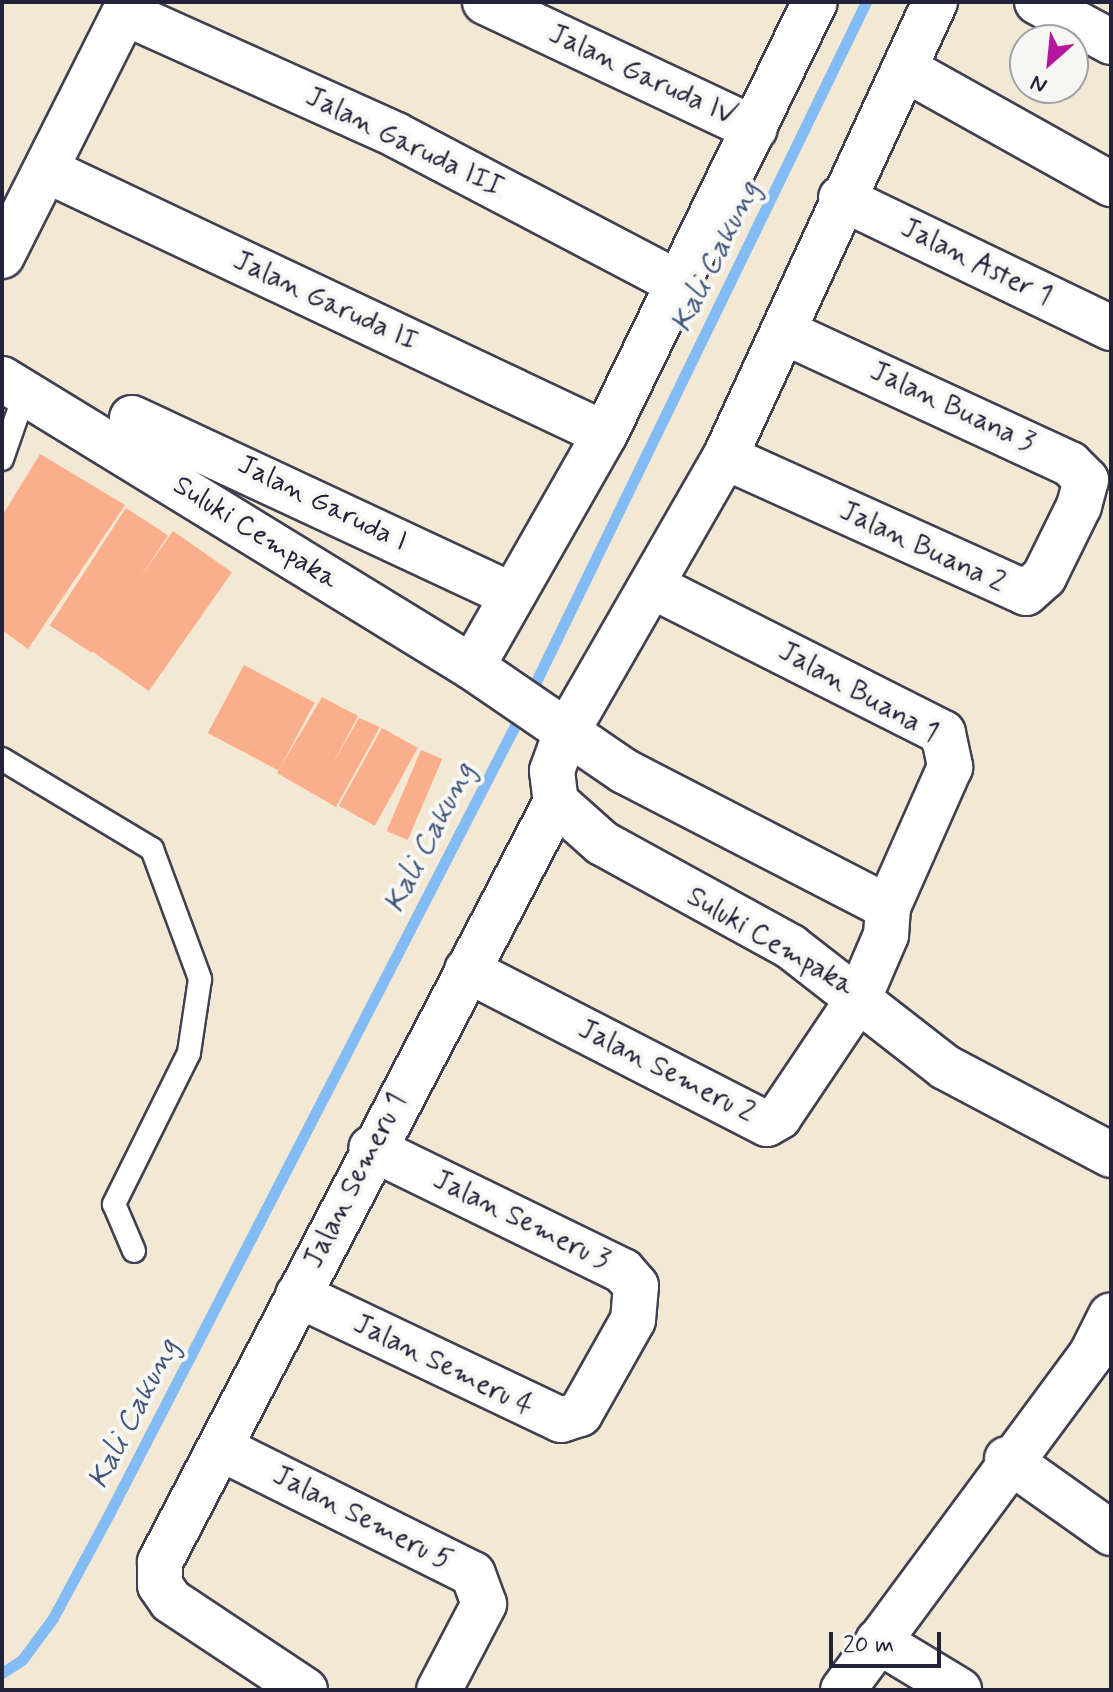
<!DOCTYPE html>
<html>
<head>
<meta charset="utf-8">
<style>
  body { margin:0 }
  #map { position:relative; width:1113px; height:1692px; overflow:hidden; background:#f3e8d4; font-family:Mynerve,sans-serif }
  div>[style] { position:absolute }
  .stream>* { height:11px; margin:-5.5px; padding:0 5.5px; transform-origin:5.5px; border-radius:5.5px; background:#83bcf4 }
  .building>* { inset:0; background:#faae8c; transform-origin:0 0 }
  .roads { filter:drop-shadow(2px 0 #414052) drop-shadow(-2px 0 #414052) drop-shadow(0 2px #414052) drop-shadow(0 -2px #414052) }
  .service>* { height:22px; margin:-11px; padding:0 11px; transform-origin:11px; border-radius:11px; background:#fff }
  .minor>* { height:44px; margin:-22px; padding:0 22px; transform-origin:22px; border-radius:22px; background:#fff }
  .tertiary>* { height:44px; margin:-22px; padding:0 22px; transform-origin:22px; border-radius:22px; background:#fff }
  span { translate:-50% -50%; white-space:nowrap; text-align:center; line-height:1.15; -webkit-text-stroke:8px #f6f6f2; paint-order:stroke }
  .street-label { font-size:28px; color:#22223b }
  .water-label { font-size:30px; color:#44587c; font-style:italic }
  .frame { position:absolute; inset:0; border:4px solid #22223b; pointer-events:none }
  .north { position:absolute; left:1009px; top:24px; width:80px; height:80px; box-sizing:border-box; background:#f6f6f2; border:2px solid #a1a1a9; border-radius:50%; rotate:207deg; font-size:22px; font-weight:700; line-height:32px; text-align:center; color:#22223b }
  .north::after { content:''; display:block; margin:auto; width:28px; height:36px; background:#b5179e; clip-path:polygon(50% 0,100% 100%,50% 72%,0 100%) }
  .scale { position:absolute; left:829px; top:1632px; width:112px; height:36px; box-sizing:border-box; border:4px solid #22223b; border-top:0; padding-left:10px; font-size:24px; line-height:28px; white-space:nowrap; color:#22223b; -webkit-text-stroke:6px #f6f6f2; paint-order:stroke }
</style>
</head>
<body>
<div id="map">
  <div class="stream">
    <i style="left:529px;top:696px;width:771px;rotate:-64.1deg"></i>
    <i style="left:2px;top:1673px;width:24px;rotate:-33deg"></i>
    <i style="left:22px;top:1660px;width:52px;rotate:-53.6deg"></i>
    <i style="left:53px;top:1618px;width:120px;rotate:-61.7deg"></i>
    <i style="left:110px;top:1512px;width:900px;rotate:-62.75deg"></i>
  </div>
  <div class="building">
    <i style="clip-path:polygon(40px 454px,125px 505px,28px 649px,2px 630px,2px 516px)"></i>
    <i style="left:126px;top:508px;width:50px;height:140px;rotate:33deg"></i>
    <i style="left:173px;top:531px;width:72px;height:145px;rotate:35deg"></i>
    <i style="left:244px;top:665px;width:80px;height:77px;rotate:28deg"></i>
    <i style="clip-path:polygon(322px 697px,358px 716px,331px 767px,359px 718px,380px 727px,336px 807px,277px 773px)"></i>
    <i style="left:382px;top:728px;width:41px;height:89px;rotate:29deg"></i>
    <i style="left:421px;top:750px;width:23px;height:88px;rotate:23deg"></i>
  </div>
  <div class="roads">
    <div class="service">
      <i style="left:2px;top:459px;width:70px;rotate:-70.8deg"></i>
      <i style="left:2px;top:759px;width:175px;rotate:31deg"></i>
      <i style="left:152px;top:849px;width:139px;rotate:69.7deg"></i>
      <i style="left:200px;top:979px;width:75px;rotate:98.5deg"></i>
      <i style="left:189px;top:1053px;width:169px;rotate:116.4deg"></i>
      <i style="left:114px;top:1204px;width:51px;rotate:66.9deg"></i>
    </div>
    <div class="minor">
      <i style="left:485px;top:2px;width:298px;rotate:25.2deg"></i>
      <i style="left:1037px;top:2px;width:84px;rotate:28.4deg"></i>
      <i style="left:125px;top:13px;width:297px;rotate:24.2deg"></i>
      <i style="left:396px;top:135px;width:318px;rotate:27.7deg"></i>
      <i style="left:905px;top:69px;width:236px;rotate:29.2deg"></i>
      <i style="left:46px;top:170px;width:618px;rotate:25.28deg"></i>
      <i style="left:841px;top:198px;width:300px;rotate:25.7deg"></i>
      <i style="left:2px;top:256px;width:284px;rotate:-63.3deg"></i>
      <i style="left:132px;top:418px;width:418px;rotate:25deg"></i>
      <i style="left:725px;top:457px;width:330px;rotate:24.3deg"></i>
      <i style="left:1026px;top:593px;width:24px;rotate:-42deg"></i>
      <i style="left:1044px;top:577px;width:79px;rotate:-63.8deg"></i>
      <i style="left:1079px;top:506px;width:27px;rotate:-75deg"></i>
      <i style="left:1086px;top:480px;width:23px;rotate:-135deg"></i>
      <i style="left:1070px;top:464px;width:312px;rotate:-155.2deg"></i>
      <i style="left:652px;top:586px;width:326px;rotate:26.8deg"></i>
      <i style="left:943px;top:733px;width:35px;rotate:78deg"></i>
      <i style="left:950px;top:767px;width:153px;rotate:113.9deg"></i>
      <i style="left:472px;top:667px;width:268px;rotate:-60.3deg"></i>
      <i style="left:605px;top:434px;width:480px;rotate:-64.1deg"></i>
      <i style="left:565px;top:735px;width:321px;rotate:-60.1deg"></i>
      <i style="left:725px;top:457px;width:501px;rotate:-65.22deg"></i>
      <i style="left:467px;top:970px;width:337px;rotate:27.2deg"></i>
      <i style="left:767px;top:1124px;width:14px;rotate:-30deg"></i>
      <i style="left:779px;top:1117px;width:143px;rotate:-56.1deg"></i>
      <i style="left:298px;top:1295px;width:291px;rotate:25.4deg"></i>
      <i style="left:561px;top:1420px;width:20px;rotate:-18deg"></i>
      <i style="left:580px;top:1414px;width:108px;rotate:-60.6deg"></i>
      <i style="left:633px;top:1320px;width:34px;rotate:-85deg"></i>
      <i style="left:636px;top:1286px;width:20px;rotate:-131deg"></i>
      <i style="left:623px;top:1271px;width:280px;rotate:-154deg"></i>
      <i style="left:222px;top:1449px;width:280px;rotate:26.5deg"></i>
      <i style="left:473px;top:1574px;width:32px;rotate:70deg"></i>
      <i style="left:484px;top:1604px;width:97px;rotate:117.6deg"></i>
      <i style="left:1007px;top:1459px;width:128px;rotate:35.4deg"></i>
      <i style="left:878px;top:1641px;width:95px;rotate:31.2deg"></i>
      <i style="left:305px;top:1690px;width:161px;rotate:-146.4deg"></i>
      <i style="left:171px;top:1601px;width:19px;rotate:-125deg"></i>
      <i style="left:160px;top:1585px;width:23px;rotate:-90deg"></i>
      <i style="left:160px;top:1562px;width:857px;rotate:-62.48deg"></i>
      <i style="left:843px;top:1690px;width:419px;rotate:-53.5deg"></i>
      <i style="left:1092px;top:1353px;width:42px;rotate:-63.4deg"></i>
    </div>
    <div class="tertiary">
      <i style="left:2px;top:379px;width:551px;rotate:31.5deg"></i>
      <i style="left:472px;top:667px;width:184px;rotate:34.4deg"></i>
      <i style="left:624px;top:771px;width:297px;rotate:27.3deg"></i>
      <i style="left:888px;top:907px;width:28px;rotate:94deg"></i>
      <i style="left:886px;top:935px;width:69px;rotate:113.2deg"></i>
      <i style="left:565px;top:735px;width:38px;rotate:110deg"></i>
      <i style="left:552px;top:771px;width:31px;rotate:83deg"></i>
      <i style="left:556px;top:802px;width:62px;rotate:41.7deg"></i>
      <i style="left:602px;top:843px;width:216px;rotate:28.8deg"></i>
      <i style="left:791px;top:947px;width:195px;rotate:37.9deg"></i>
      <i style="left:945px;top:1067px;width:188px;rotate:27.9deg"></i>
    </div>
  </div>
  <div class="street-label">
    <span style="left:642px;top:76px;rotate:25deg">Jalan Garuda IV</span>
    <span style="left:404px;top:143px;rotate:26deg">Jalan Garuda III</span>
    <span style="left:976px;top:263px;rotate:26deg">Jalan Aster 1</span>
    <span style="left:325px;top:302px;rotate:25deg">Jalan Garuda II</span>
    <span style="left:952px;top:408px;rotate:25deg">Jalan Buana 3</span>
    <span style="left:322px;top:504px;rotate:26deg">Jalan Garuda I</span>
    <span style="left:255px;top:533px;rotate:32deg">Suluki Cempaka</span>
    <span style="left:922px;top:548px;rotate:25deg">Jalan Buana 2</span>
    <span style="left:858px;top:693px;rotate:29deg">Jalan Buana 1</span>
    <span style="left:770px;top:942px;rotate:30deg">Suluki Cempaka</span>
    <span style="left:666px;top:1072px;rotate:27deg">Jalan Semeru 2</span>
    <span style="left:356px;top:1181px;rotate:-63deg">Jalan Semeru 1</span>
    <span style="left:521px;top:1221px;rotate:26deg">Jalan Semeru 3</span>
    <span style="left:443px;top:1366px;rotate:26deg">Jalan Semeru 4</span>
    <span style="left:362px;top:1519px;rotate:27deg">Jalan Semeru 5</span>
  </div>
  <div class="water-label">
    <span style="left:716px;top:257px;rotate:-64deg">Kali Cakung</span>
    <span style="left:430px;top:838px;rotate:-63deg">Kali Cakung</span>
    <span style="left:134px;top:1414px;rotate:-63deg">Kali Cakung</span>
  </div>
  <div class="frame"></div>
  <div class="north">N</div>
  <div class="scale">20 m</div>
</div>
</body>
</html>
